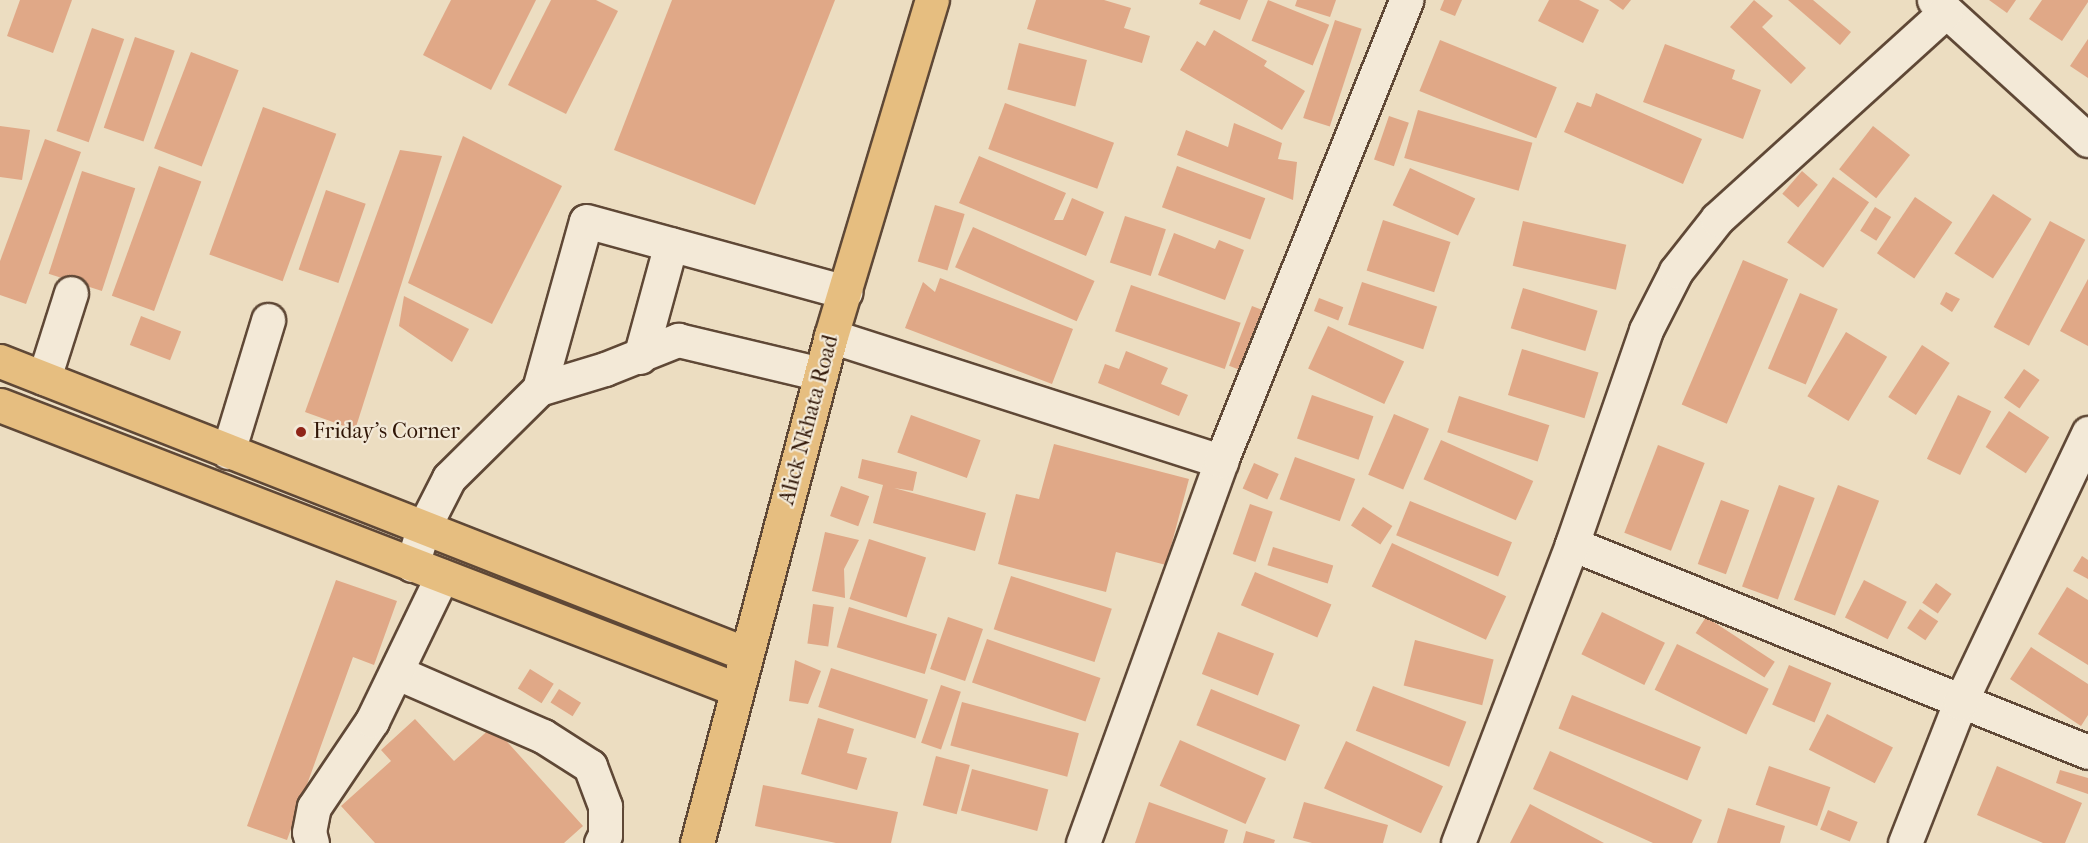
<!DOCTYPE html>
<html>
<head>
<meta charset="utf-8">
<style>
  body { margin:0 }
  #map { position:relative; width:2088px; height:843px; overflow:hidden; background:#ecddc1; font-family:"IM FELL French Canon",serif }
  div>[style] { position:absolute }
  .building>* { inset:0; background:#e0a887; transform-origin:0 0 }
  .roads { filter:drop-shadow(2px 0 #5f4836) drop-shadow(-2px 0 #5f4836) drop-shadow(0 2px #5f4836) drop-shadow(0 -2px #5f4836) }
  .minor>* { height:33px; margin:-16.5px; padding:0 16.5px; transform-origin:16.5px; border-radius:16.5px; background:#f3e9d7 }
  .major>* { height:33px; margin:-16.5px; padding:0 16.5px; transform-origin:16.5px; border-radius:16.5px; background:#e6be80 }
  .dots>* { width:16px; height:16px; translate:-50% -50%; box-sizing:border-box; border:3px solid #f3e9d7; border-radius:50% }
  span { translate:-50% -50%; white-space:nowrap; text-align:center; line-height:1.15; -webkit-text-stroke:4.5px #f3e9d7; paint-order:stroke }
  .street-label { font-size:22px; color:#301607 }
  .poi-label { font-size:22px; color:#301607 }
  .left { translate:0 -50%; text-align:left }
</style>
</head>
<body>
<div id="map">
  <div class="building">
    <i style="clip-path:polygon(20px 0,72px 0,53px 53px,7px 36px)"></i>
    <i style="clip-path:polygon(451px 0,536px 0,491px 90px,423px 55px)"></i>
    <i style="clip-path:polygon(551px 0,596px 0,618px 11px,566px 114px,508px 85px)"></i>
    <i style="clip-path:polygon(672px 0,835px 0,755px 205px,614px 150px)"></i>
    <i style="clip-path:polygon(1036px 0,1104px 0,1131px 8px,1124px 28px,1150px 36px,1142px 63px,1027px 29px)"></i>
    <i style="clip-path:polygon(1201px 0,1248px 0,1240px 20px,1199px 4px)"></i>
    <i style="left:1268px;top:0;width:66px;height:44px;rotate:22deg"></i>
    <i style="clip-path:polygon(1297px 0,1336px 0,1330px 17px,1295px 6px)"></i>
    <i style="clip-path:polygon(1444px 0,1462px 0,1455px 16px,1440px 10px)"></i>
    <i style="clip-path:polygon(1549px 0,1579px 0,1599px 10px,1583px 43px,1538px 21px)"></i>
    <i style="clip-path:polygon(1609px 0,1631px 0,1623px 10px)"></i>
    <i style="clip-path:polygon(1754px 0,1773px 16px,1762px 27px,1806px 68px,1791px 84px,1730px 27px)"></i>
    <i style="clip-path:polygon(1788px 0,1813px 0,1851px 32px,1840px 45px)"></i>
    <i style="clip-path:polygon(1989px 0,2016px 0,2007px 13px)"></i>
    <i style="clip-path:polygon(2042px 0,2088px 0,2088px 2px,2062px 41px,2029px 19px)"></i>
    <i style="left:1335px;top:20px;width:28px;height:103px;rotate:18deg"></i>
    <i style="left:92px;top:28px;width:34px;height:109px;rotate:19deg"></i>
    <i style="clip-path:polygon(1214px 30px,1267px 61px,1264px 66px,1305px 91px,1282px 130px,1180px 70px,1197px 41px,1205px 46px)"></i>
    <i style="left:135px;top:37px;width:42px;height:96px;rotate:19deg"></i>
    <i style="clip-path:polygon(2088px 39px,2088px 78px,2070px 66px)"></i>
    <i style="left:1440px;top:40px;width:126px;height:55px;rotate:22deg"></i>
    <i style="left:1019px;top:43px;width:70px;height:48px;rotate:14deg"></i>
    <i style="clip-path:polygon(1665px 44px,1735px 70px,1732px 79px,1761px 90px,1743px 139px,1643px 102px)"></i>
    <i style="left:191px;top:52px;width:51px;height:103px;rotate:21deg"></i>
    <i style="clip-path:polygon(1596px 93px,1702px 139px,1683px 184px,1564px 132px,1577px 102px,1591px 107px)"></i>
    <i style="left:1005px;top:103px;width:116px;height:49px;rotate:20deg"></i>
    <i style="left:263px;top:107px;width:78px;height:157px;rotate:20deg"></i>
    <i style="left:1418px;top:110px;width:119px;height:50px;rotate:16deg"></i>
    <i style="left:1389px;top:116px;width:21px;height:46px;rotate:19deg"></i>
    <i style="clip-path:polygon(1234px 123px,1282px 143px,1278px 159px,1297px 162px,1293px 200px,1177px 155px,1186px 130px,1228px 147px)"></i>
    <i style="clip-path:polygon(0 126px,30px 130px,22px 180px,0 177px)"></i>
    <i style="left:1873px;top:126px;width:47px;height:55px;rotate:38deg"></i>
    <i style="clip-path:polygon(463px 136px,562px 186px,492px 324px,408px 283px)"></i>
    <i style="clip-path:polygon(45px 139px,81px 152px,26px 304px,0 295px,0 261px)"></i>
    <i style="clip-path:polygon(400px 150px,442px 156px,355px 430px,305px 412px)"></i>
    <i style="clip-path:polygon(979px 156px,1066px 193px,1054px 220px,1063px 220px,1072px 198px,1104px 212px,1086px 256px,959px 203px)"></i>
    <i style="left:159px;top:166px;width:45px;height:138px;rotate:20deg"></i>
    <i style="left:1177px;top:166px;width:94px;height:44px;rotate:20deg"></i>
    <i style="left:1410px;top:168px;width:72px;height:41px;rotate:25deg"></i>
    <i style="left:82px;top:171px;width:56px;height:108px;rotate:18deg"></i>
    <i style="left:1802px;top:171px;width:21px;height:30px;rotate:41deg"></i>
    <i style="left:1833px;top:177px;width:44px;height:80px;rotate:35deg"></i>
    <i style="left:326px;top:190px;width:42px;height:84px;rotate:19deg"></i>
    <i style="left:1993px;top:194px;width:46px;height:71px;rotate:33deg"></i>
    <i style="left:1915px;top:197px;width:45px;height:68px;rotate:34deg"></i>
    <i style="left:935px;top:205px;width:31px;height:59px;rotate:17deg"></i>
    <i style="left:1875px;top:207px;width:19px;height:28px;rotate:32deg"></i>
    <i style="left:1125px;top:216px;width:43px;height:49px;rotate:18deg"></i>
    <i style="left:1383px;top:220px;width:71px;height:53px;rotate:18deg"></i>
    <i style="left:1523px;top:221px;width:106px;height:46px;rotate:13deg"></i>
    <i style="left:2050px;top:221px;width:40px;height:120px;rotate:28deg"></i>
    <i style="left:973px;top:227px;width:133px;height:44px;rotate:24deg"></i>
    <i style="clip-path:polygon(1174px 233px,1215px 249px,1219px 240px,1244px 250px,1225px 300px,1158px 275px)"></i>
    <i style="left:1743px;top:260px;width:49px;height:157px;rotate:23deg"></i>
    <i style="clip-path:polygon(940px 278px,1073px 329px,1052px 384px,905px 328px,923px 282px,935px 292px)"></i>
    <i style="clip-path:polygon(2088px 279px,2088px 346px,2060px 331px)"></i>
    <i style="left:1362px;top:282px;width:79px;height:45px;rotate:18deg"></i>
    <i style="left:1131px;top:285px;width:116px;height:49px;rotate:19deg"></i>
    <i style="left:1523px;top:288px;width:78px;height:42px;rotate:17deg"></i>
    <i style="clip-path:polygon(1946px 292px,1960px 299px,1952px 312px,1940px 304px)"></i>
    <i style="left:1800px;top:293px;width:41px;height:82px;rotate:23deg"></i>
    <i style="clip-path:polygon(404px 296px,469px 329px,452px 362px,399px 326px)"></i>
    <i style="left:1319px;top:298px;width:26px;height:14px;rotate:21deg"></i>
    <i style="left:1252px;top:306px;width:22px;height:64px;rotate:21deg"></i>
    <i style="left:141px;top:316px;width:43px;height:31px;rotate:21deg"></i>
    <i style="left:1328px;top:326px;width:84px;height:47px;rotate:25deg"></i>
    <i style="left:1846px;top:332px;width:48px;height:75px;rotate:31deg"></i>
    <i style="left:1922px;top:345px;width:33px;height:62px;rotate:33deg"></i>
    <i style="left:1522px;top:349px;width:80px;height:48px;rotate:17deg"></i>
    <i style="clip-path:polygon(1126px 351px,1168px 368px,1161px 384px,1188px 395px,1179px 416px,1098px 383px,1105px 364px,1119px 369px)"></i>
    <i style="left:2024px;top:369px;width:19px;height:35px;rotate:35deg"></i>
    <i style="left:1312px;top:395px;width:65px;height:46px;rotate:19deg"></i>
    <i style="left:1958px;top:395px;width:37px;height:71px;rotate:26deg"></i>
    <i style="left:1459px;top:396px;width:95px;height:38px;rotate:18deg"></i>
    <i style="left:2009px;top:411px;width:48px;height:43px;rotate:33deg"></i>
    <i style="left:1394px;top:414px;width:38px;height:66px;rotate:23deg"></i>
    <i style="left:911px;top:415px;width:74px;height:40px;rotate:20deg"></i>
    <i style="left:1441px;top:440px;width:101px;height:43px;rotate:24deg"></i>
    <i style="clip-path:polygon(1054px 444px,1189px 479px,1166px 565px,1116px 552px,1106px 592px,998px 564px,1016px 494px,1039px 499px)"></i>
    <i style="left:1658px;top:445px;width:50px;height:94px;rotate:21deg"></i>
    <i style="left:1295px;top:457px;width:64px;height:45px;rotate:20deg"></i>
    <i style="clip-path:polygon(862px 459px,917px 472px,913px 491px,894px 488px,986px 513px,975px 551px,873px 523px,883px 485px,858px 478px)"></i>
    <i style="left:1254px;top:463px;width:27px;height:28px;rotate:24deg"></i>
    <i style="left:1779px;top:485px;width:38px;height:108px;rotate:20deg"></i>
    <i style="left:1838px;top:485px;width:44px;height:123px;rotate:21deg"></i>
    <i style="left:841px;top:486px;width:30px;height:32px;rotate:20deg"></i>
    <i style="left:1721px;top:500px;width:30px;height:68px;rotate:20deg"></i>
    <i style="left:1410px;top:501px;width:110px;height:37px;rotate:22deg"></i>
    <i style="left:1250px;top:504px;width:24px;height:53px;rotate:19deg"></i>
    <i style="left:1363px;top:507px;width:35px;height:22px;rotate:33deg"></i>
    <i style="clip-path:polygon(825px 532px,859px 540px,844px 569px,845px 598px,812px 591px)"></i>
    <i style="left:869px;top:539px;width:60px;height:63px;rotate:18deg"></i>
    <i style="left:1392px;top:543px;width:126px;height:48px;rotate:25deg"></i>
    <i style="left:1273px;top:547px;width:63px;height:19px;rotate:17deg"></i>
    <i style="clip-path:polygon(2082px 556px,2088px 560px,2088px 579px,2073px 571px)"></i>
    <i style="left:1255px;top:572px;width:83px;height:36px;rotate:23deg"></i>
    <i style="left:1011px;top:576px;width:106px;height:56px;rotate:18deg"></i>
    <i style="clip-path:polygon(336px 580px,397px 601px,374px 665px,353px 657px,287px 840px,247px 826px)"></i>
    <i style="left:1864px;top:580px;width:48px;height:42px;rotate:27deg"></i>
    <i style="left:1936px;top:583px;width:19px;height:24px;rotate:35deg"></i>
    <i style="clip-path:polygon(2067px 587px,2088px 600px,2088px 665px,2038px 634px)"></i>
    <i style="left:813px;top:604px;width:21px;height:40px;rotate:8deg"></i>
    <i style="left:849px;top:607px;width:92px;height:42px;rotate:17deg"></i>
    <i style="left:1920px;top:609px;width:22px;height:23px;rotate:34deg"></i>
    <i style="left:1602px;top:612px;width:70px;height:47px;rotate:26deg"></i>
    <i style="left:948px;top:617px;width:37px;height:55px;rotate:19deg"></i>
    <i style="left:1706px;top:617px;width:82px;height:19px;rotate:33deg"></i>
    <i style="left:1218px;top:632px;width:60px;height:45px;rotate:21deg"></i>
    <i style="left:987px;top:639px;width:120px;height:46px;rotate:19deg"></i>
    <i style="left:1415px;top:640px;width:81px;height:47px;rotate:14deg"></i>
    <i style="left:1677px;top:644px;width:102px;height:51px;rotate:26deg"></i>
    <i style="clip-path:polygon(2031px 647px,2088px 684px,2088px 715px,2081px 726px,2010px 679px)"></i>
    <i style="clip-path:polygon(795px 660px,821px 671px,808px 704px,789px 701px)"></i>
    <i style="left:1789px;top:665px;width:46px;height:43px;rotate:23deg"></i>
    <i style="left:831px;top:668px;width:102px;height:41px;rotate:18deg"></i>
    <i style="left:530px;top:669px;width:28px;height:23px;rotate:32deg"></i>
    <i style="left:941px;top:685px;width:21px;height:61px;rotate:19deg"></i>
    <i style="left:1373px;top:686px;width:100px;height:48px;rotate:21deg"></i>
    <i style="left:559px;top:689px;width:26px;height:16px;rotate:32deg"></i>
    <i style="left:1211px;top:689px;width:96px;height:39px;rotate:22deg"></i>
    <i style="left:1572px;top:695px;width:139px;height:36px;rotate:22deg"></i>
    <i style="left:962px;top:702px;width:121px;height:45px;rotate:15deg"></i>
    <i style="left:1827px;top:714px;width:74px;height:40px;rotate:27deg"></i>
    <i style="clip-path:polygon(818px 718px,854px 729px,847px 753px,867px 758px,857px 790px,801px 774px)"></i>
    <i style="clip-path:polygon(415px 719px,454px 761px,493px 726px,583px 826px,564px 843px,375px 843px,341px 806px,391px 761px,381px 750px)"></i>
    <i style="left:1180px;top:740px;width:94px;height:50px;rotate:24deg"></i>
    <i style="left:1346px;top:741px;width:107px;height:52px;rotate:25deg"></i>
    <i style="clip-path:polygon(1550px 751px,1702px 820px,1692px 843px,1653px 843px,1533px 789px)"></i>
    <i style="left:936px;top:756px;width:35px;height:51px;rotate:15deg"></i>
    <i style="left:1769px;top:766px;width:65px;height:41px;rotate:19deg"></i>
    <i style="clip-path:polygon(1997px 766px,2082px 803px,2065px 843px,2043px 843px,1977px 815px)"></i>
    <i style="left:972px;top:769px;width:79px;height:43px;rotate:15deg"></i>
    <i style="clip-path:polygon(2060px 770px,2088px 778px,2088px 794px,2056px 783px)"></i>
    <i style="clip-path:polygon(763px 785px,898px 812px,891px 843px,836px 843px,755px 826px)"></i>
    <i style="clip-path:polygon(1149px 802px,1228px 830px,1224px 843px,1135px 843px)"></i>
    <i style="clip-path:polygon(1304px 802px,1388px 825px,1383px 843px,1312px 843px,1293px 838px)"></i>
    <i style="clip-path:polygon(1530px 804px,1604px 843px,1510px 843px)"></i>
    <i style="clip-path:polygon(1728px 808px,1785px 826px,1780px 843px,1717px 843px)"></i>
    <i style="left:1828px;top:810px;width:32px;height:21px;rotate:22deg"></i>
    <i style="clip-path:polygon(1246px 831px,1275px 840px,1274px 843px,1243px 843px)"></i>
  </div>
  <div class="roads">
    <div class="minor">
      <i style="left:1934px;top:0;width:208px;rotate:42.3deg"></i>
      <i style="left:831px;top:336px;width:410px;rotate:17.8deg"></i>
      <i style="left:640px;top:357px;width:117px;rotate:-74.7deg"></i>
      <i style="left:44px;top:378px;width:89px;rotate:-72.4deg"></i>
      <i style="left:539px;top:389px;width:174px;rotate:-74.4deg"></i>
      <i style="left:586px;top:221px;width:269px;rotate:15.3deg"></i>
      <i style="left:228px;top:452px;width:138px;rotate:-73.1deg"></i>
      <i style="left:1572px;top:544px;width:556px;rotate:21.95deg"></i>
      <i style="left:412px;top:565px;width:38px;rotate:-73deg"></i>
      <i style="left:423px;top:529px;width:57px;rotate:-63deg"></i>
      <i style="left:449px;top:478px;width:127px;rotate:-44.7deg"></i>
      <i style="left:539px;top:389px;width:69px;rotate:-16.9deg"></i>
      <i style="left:605px;top:369px;width:79px;rotate:-21.7deg"></i>
      <i style="left:678px;top:340px;width:147px;rotate:13.4deg"></i>
      <i style="left:398px;top:673px;width:158px;rotate:23.5deg"></i>
      <i style="left:543px;top:736px;width:56px;rotate:32.6deg"></i>
      <i style="left:590px;top:766px;width:43px;rotate:69.4deg"></i>
      <i style="left:605px;top:806px;width:29px;rotate:90deg"></i>
      <i style="left:605px;top:835px;width:9px;rotate:117deg"></i>
      <i style="left:312px;top:843px;width:11px;rotate:-105deg"></i>
      <i style="left:309px;top:832px;width:25px;rotate:-79deg"></i>
      <i style="left:314px;top:807px;width:104px;rotate:-56deg"></i>
      <i style="left:372px;top:721px;width:161px;rotate:-64.2deg"></i>
      <i style="left:1083px;top:843px;width:406px;rotate:-70.1deg"></i>
      <i style="left:1221px;top:461px;width:497px;rotate:-68.1deg"></i>
      <i style="left:1458px;top:843px;width:320px;rotate:-69.1deg"></i>
      <i style="left:1572px;top:544px;width:226px;rotate:-70.9deg"></i>
      <i style="left:1646px;top:330px;width:66px;rotate:-63deg"></i>
      <i style="left:1676px;top:271px;width:66px;rotate:-51.7deg"></i>
      <i style="left:1717px;top:219px;width:309px;rotate:-42.2deg"></i>
      <i style="left:1905px;top:843px;width:150px;rotate:-68.6deg"></i>
      <i style="left:1960px;top:703px;width:299px;rotate:-64.6deg"></i>
    </div>
    <div class="major">
      <i style="left:0;top:361px;width:801px;rotate:21.44deg"></i>
      <i style="left:0;top:405px;width:789px;rotate:21.1deg"></i>
      <i style="left:697px;top:843px;width:524px;rotate:-75.2deg"></i>
      <i style="left:831px;top:336px;width:351px;rotate:-73.3deg"></i>
    </div>
  </div>
  <div class="dots">
    <i style="left:301px;top:432px;background:#8f2418"></i>
  </div>
  <div class="street-label">
    <span style="left:809px;top:420px;rotate:-75deg">Alick Nkhata Road</span>
  </div>
  <div class="poi-label">
    <span class="left" style="left:313px;top:432px">Friday's Corner</span>
  </div>
</div>
</body>
</html>
